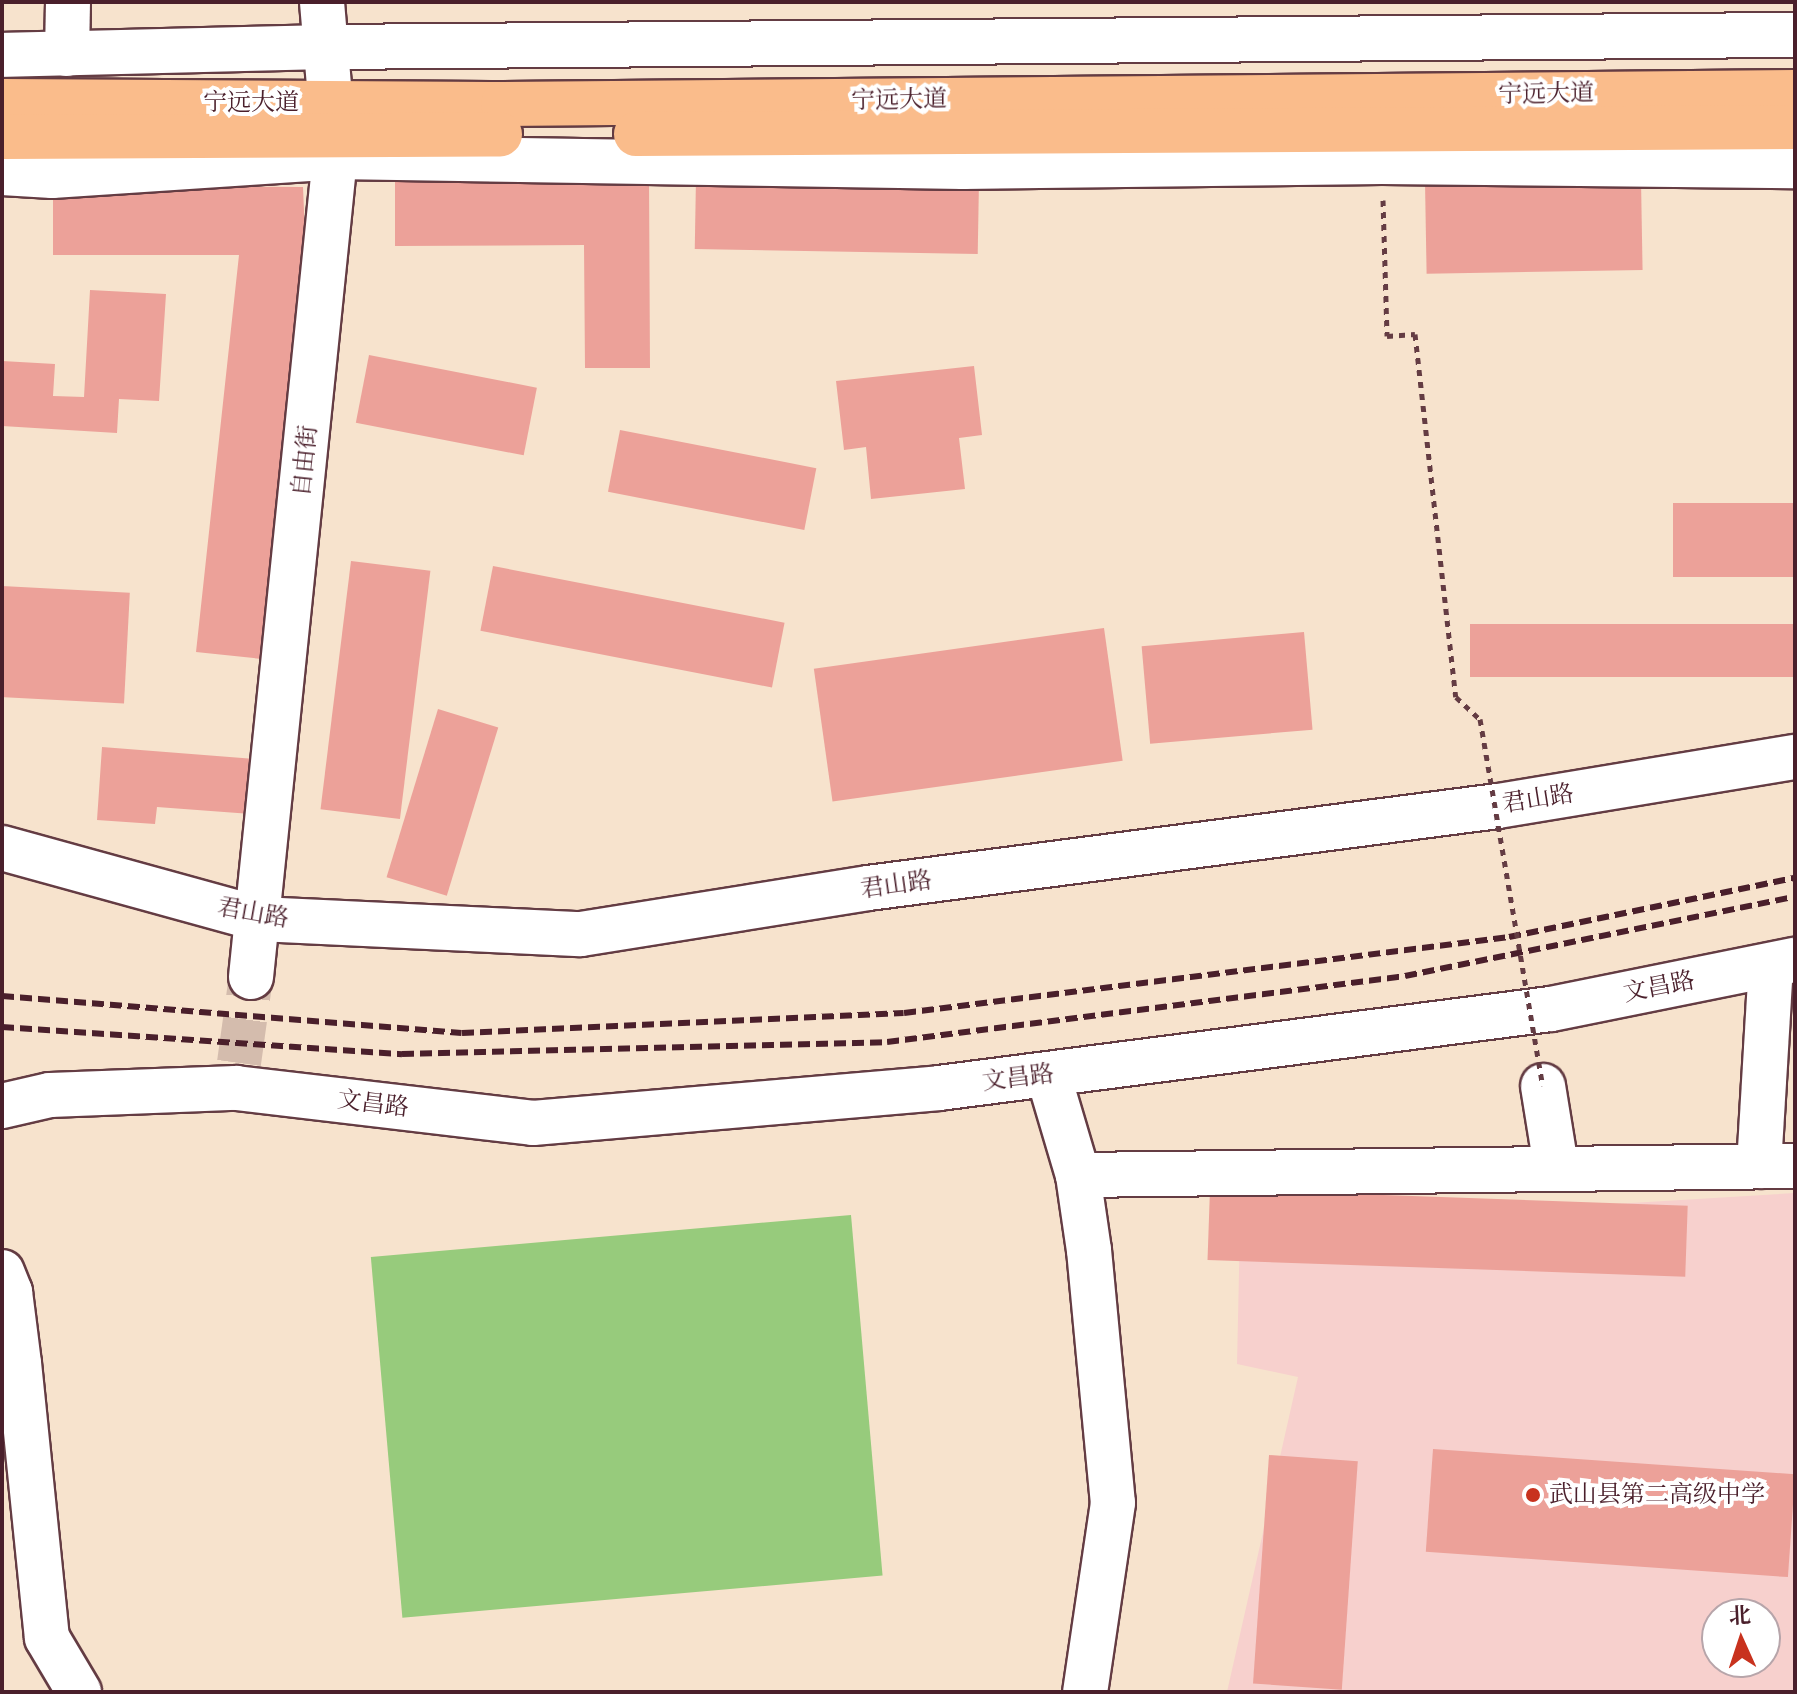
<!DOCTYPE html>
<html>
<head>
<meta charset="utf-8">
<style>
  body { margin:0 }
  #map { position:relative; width:1797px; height:1694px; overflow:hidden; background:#f7e3cd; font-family:Alegreya,"Noto Serif SC",serif }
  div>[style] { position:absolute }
  .built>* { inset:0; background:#f7d0cd }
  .green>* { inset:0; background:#97cb7c; transform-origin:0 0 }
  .building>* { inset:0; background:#eca199; transform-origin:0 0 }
  .minor-tunnel>* { height:44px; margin-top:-22px; transform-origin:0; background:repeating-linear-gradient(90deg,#d4bcad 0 44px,transparent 0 66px) }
  .path>* { height:5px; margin-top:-2.5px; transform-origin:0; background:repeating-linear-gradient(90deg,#643c43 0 6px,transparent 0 12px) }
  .roads { filter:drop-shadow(2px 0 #643c43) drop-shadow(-2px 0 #643c43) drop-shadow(0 2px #643c43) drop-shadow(0 -2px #643c43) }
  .minor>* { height:44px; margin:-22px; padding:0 22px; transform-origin:22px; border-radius:22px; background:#fff }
  .major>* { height:44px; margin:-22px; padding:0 22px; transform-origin:22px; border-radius:22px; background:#fabc8b }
  .rail>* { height:6px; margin-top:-3px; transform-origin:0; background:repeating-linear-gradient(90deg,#4a1f2b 0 12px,transparent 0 18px) }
  .path-bridge>* { height:5px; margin-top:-2.5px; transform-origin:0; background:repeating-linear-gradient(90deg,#643c43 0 6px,transparent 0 12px) }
  .dots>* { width:22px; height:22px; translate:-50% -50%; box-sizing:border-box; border:4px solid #fff; border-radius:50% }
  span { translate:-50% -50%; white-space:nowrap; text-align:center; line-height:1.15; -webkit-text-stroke:8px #fff; paint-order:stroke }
  .street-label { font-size:24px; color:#4a1f2b }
  .poi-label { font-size:24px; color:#4a1f2b }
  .left { translate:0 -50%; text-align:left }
  .frame { position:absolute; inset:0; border:4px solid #4a1f2b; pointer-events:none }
  .north { position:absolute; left:1701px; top:1598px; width:80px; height:80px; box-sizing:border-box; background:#fff; border:2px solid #b7a5aa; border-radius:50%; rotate:357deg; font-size:22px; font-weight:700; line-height:32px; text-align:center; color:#4a1f2b }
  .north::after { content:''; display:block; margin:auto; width:28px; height:36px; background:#c8321e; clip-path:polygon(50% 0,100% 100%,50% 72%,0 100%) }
</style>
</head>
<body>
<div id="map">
  <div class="built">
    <i style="clip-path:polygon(evenodd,1795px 1193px,1795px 1692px,1227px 1692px,1298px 1377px,1237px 1364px,1240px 1227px,1795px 1193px,1717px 1614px,1765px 1614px,1765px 1662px,1717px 1662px,1717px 1614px)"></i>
  </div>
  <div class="green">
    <i style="left:851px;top:1215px;width:362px;height:482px;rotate:85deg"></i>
  </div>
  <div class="building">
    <i style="clip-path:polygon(649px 174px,650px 368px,585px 368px,584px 245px,395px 246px,395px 175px)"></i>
    <i style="left:696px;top:178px;width:283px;height:71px;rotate:1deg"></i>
    <i style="left:1641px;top:180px;width:90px;height:216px;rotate:89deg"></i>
    <i style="clip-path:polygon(53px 186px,303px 187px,306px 259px,262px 659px,196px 652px,239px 255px,53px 255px)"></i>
    <i style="clip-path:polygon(90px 290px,166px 294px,159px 401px,119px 399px,117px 433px,2px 426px,2px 361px,55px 364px,53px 396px,84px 397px)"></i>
    <i style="left:369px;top:355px;width:171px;height:69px;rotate:11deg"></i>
    <i style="clip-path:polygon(974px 366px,982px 435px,959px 438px,965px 489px,871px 499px,866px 447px,844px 450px,836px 381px)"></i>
    <i style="left:620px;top:430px;width:200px;height:63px;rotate:11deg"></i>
    <i style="left:1795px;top:503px;width:74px;height:122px;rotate:90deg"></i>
    <i style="left:351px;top:561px;width:80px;height:250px;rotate:7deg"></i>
    <i style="left:493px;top:566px;width:297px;height:66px;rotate:11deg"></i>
    <i style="left:2px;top:586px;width:128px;height:111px;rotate:3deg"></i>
    <i style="left:1795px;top:624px;width:53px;height:325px;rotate:90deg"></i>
    <i style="left:1104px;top:628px;width:134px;height:293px;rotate:82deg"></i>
    <i style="left:1304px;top:632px;width:98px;height:163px;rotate:85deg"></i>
    <i style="left:438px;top:709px;width:63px;height:176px;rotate:17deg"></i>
    <i style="clip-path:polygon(102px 747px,255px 759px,251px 814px,157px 807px,155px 824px,97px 820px)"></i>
    <i style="left:1210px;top:1189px;width:478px;height:71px;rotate:2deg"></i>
    <i style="left:1433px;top:1449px;width:363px;height:103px;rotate:4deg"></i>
    <i style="left:1269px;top:1455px;width:89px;height:229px;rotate:4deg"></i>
  </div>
  <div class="minor-tunnel">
    <i style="left:239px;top:1063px;width:87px;rotate:-82.1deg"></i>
  </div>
  <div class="path">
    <i style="left:1383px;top:200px;width:136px;rotate:88.3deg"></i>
    <i style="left:1387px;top:336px;width:28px;rotate:-4deg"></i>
    <i style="left:1415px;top:334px;width:365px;rotate:83.6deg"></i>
    <i style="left:1456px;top:697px;width:33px;rotate:43deg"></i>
  </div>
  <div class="roads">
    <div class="minor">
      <i style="left:67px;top:54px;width:52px;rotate:-88.9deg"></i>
      <i style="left:2px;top:55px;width:323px;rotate:-1.4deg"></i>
      <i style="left:325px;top:47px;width:1470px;rotate:-0.47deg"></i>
      <i style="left:2px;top:173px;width:50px;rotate:3.4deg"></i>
      <i style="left:52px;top:176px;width:284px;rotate:-3.8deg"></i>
      <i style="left:335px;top:157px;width:628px;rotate:0.91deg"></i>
      <i style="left:963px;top:167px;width:419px;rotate:-0.7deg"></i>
      <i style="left:1382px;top:162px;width:413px;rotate:0.6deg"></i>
      <i style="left:2px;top:848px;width:267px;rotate:15.4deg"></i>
      <i style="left:259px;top:919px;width:322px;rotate:2.7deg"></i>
      <i style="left:581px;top:934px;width:291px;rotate:-9.1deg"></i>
      <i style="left:868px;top:888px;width:635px;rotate:-7.42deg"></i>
      <i style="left:1498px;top:806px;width:301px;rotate:-9.4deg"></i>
      <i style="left:251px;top:977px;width:824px;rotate:-84.15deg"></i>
      <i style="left:335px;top:157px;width:156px;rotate:-94.8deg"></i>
      <i style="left:1048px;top:1074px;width:105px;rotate:73.5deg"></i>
      <i style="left:1078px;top:1175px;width:76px;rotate:81.7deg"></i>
      <i style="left:1089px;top:1250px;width:254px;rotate:84.6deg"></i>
      <i style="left:1113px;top:1503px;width:191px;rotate:98.4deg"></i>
      <i style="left:1543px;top:1086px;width:81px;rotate:80.8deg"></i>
      <i style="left:2px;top:1106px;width:49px;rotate:-12.9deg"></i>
      <i style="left:50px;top:1095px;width:186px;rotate:-2.2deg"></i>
      <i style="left:236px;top:1088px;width:299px;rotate:6.7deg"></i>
      <i style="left:533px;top:1123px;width:408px;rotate:-4.9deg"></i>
      <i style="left:939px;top:1088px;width:617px;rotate:-7.36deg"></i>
      <i style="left:1551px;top:1009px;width:249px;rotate:-11.4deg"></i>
      <i style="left:1759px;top:1166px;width:201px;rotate:-86.6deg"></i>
      <i style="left:1078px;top:1175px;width:717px;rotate:-0.72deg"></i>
      <i style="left:2px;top:1272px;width:22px;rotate:68deg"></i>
      <i style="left:10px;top:1292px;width:72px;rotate:82.8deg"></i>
      <i style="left:19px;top:1363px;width:276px;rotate:84.2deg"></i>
      <i style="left:47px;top:1638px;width:63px;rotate:59.3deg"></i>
    </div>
    <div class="major">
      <i style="left:2px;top:101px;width:501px;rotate:0.34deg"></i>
      <i style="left:503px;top:104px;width:1292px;rotate:-0.53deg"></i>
      <i style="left:636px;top:134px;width:1159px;rotate:-0.35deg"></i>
      <i style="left:2px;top:137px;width:498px;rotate:-0.3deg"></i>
    </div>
  </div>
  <div class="rail">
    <i style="left:2px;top:996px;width:461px;rotate:4.6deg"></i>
    <i style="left:462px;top:1033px;width:442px;rotate:-2.6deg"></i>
    <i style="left:904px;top:1013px;width:610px;rotate:-7.16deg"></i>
    <i style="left:1509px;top:937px;width:292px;rotate:-11.7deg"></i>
    <i style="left:2px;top:1027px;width:401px;rotate:3.9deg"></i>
    <i style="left:402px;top:1054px;width:485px;rotate:-1.4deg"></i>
    <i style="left:887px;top:1042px;width:522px;rotate:-7.26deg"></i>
    <i style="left:1405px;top:976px;width:398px;rotate:-11.5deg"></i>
  </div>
  <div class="path-bridge">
    <i style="left:1480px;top:719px;width:372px;rotate:80.3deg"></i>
  </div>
  <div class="dots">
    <i style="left:1533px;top:1495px;background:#c8321e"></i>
  </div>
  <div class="street-label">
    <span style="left:1546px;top:94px;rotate:-1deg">宁远大道</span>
    <span style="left:899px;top:100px;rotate:-1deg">宁远大道</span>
    <span style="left:251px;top:103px">宁远大道</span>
    <span style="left:305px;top:461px;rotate:-84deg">自由街</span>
    <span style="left:1538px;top:799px;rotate:-9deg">君山路</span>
    <span style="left:896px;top:885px;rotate:-8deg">君山路</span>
    <span style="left:253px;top:913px;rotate:10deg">君山路</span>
    <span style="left:1659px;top:987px;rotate:-11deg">文昌路</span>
    <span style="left:1018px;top:1078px;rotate:-7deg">文昌路</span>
    <span style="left:373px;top:1104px;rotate:7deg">文昌路</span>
  </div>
  <div class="poi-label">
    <span class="left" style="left:1549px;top:1495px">武山县第二高级中学</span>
  </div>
  <div class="frame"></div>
  <div class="north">北</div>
</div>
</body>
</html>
